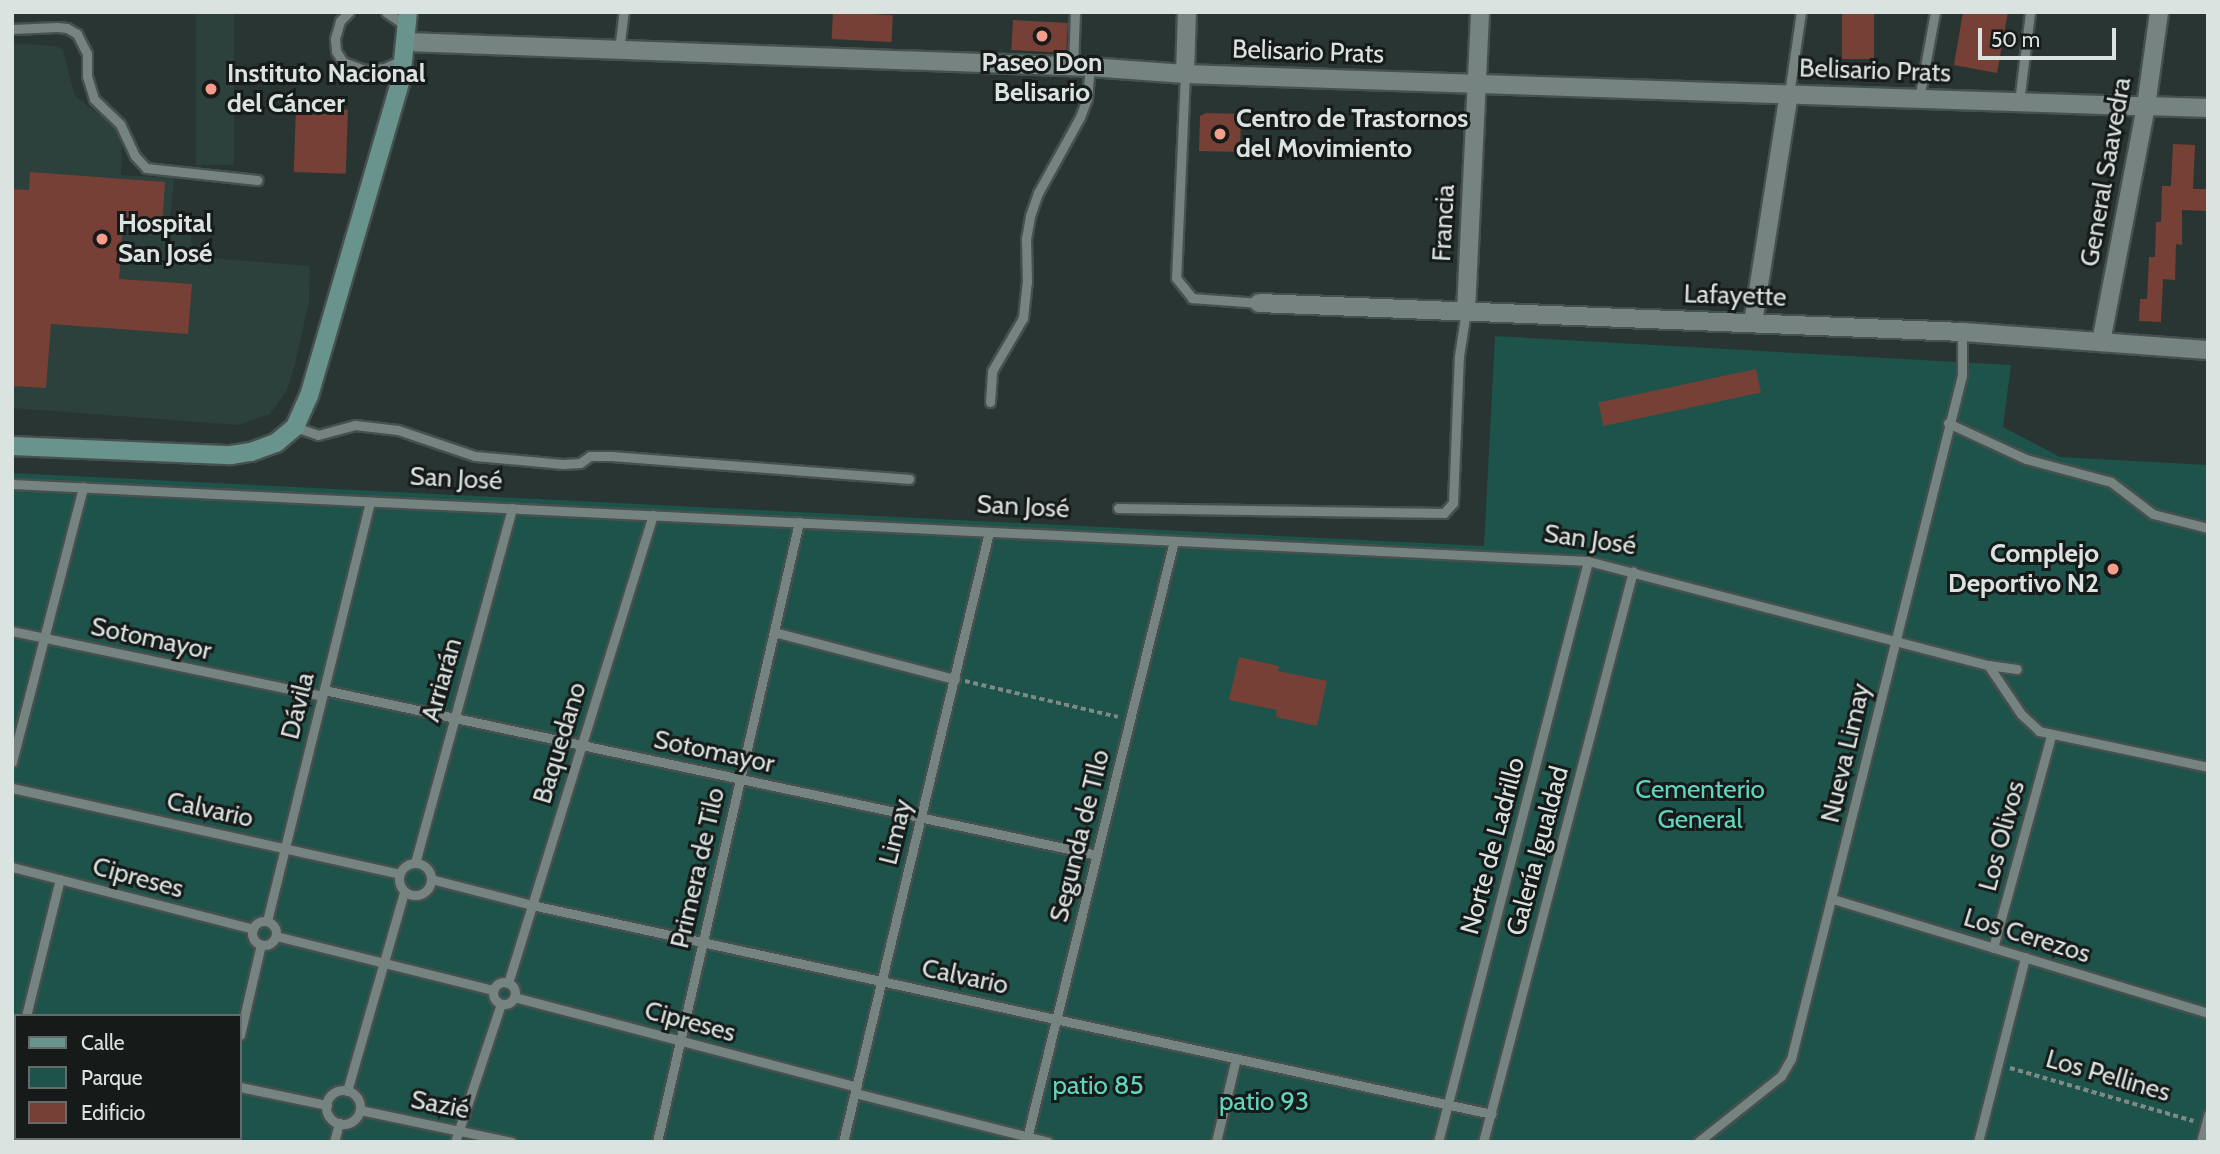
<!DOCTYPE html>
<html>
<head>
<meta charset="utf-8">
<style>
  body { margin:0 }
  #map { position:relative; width:2220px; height:1154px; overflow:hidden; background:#293532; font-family:Cabin,sans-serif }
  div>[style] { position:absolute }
  .built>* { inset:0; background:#2c403c; transform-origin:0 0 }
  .green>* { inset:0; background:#1d534a }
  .building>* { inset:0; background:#774036; transform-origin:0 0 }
  .path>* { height:3.5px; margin-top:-1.75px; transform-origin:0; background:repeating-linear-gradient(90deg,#7f8986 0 5px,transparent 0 8.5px) }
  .roads { filter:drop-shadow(2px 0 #46504e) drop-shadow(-2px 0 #46504e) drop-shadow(0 2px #46504e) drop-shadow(0 -2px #46504e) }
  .service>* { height:9px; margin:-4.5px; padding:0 4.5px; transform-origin:4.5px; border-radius:4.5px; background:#768481 }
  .service>.ring { margin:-4.5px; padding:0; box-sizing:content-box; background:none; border:9px solid #768481; border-radius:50% }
  .minor>* { height:18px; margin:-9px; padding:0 9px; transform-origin:9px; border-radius:9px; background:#768481 }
  .tertiary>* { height:18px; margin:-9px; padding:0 9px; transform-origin:9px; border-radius:9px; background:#768481 }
  .secondary>* { height:18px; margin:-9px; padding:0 9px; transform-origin:9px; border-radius:9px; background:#69948d }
  .dots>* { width:19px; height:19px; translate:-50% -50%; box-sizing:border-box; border:4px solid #161b1a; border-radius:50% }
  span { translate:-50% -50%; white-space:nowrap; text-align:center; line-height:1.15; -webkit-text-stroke:6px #161b1a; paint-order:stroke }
  .street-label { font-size:26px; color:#dbe3e1 }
  .poi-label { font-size:26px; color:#dbe3e1; font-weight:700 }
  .left { translate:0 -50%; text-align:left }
  .right { translate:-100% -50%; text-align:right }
  .park-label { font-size:26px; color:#62d5c0 }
  .frame { position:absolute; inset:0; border:14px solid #dbe3e1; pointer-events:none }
  .legend { position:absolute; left:14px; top:1014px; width:228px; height:126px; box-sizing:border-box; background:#161b1a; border:2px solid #656b6a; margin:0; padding:9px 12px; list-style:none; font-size:21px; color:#dbe3e1 }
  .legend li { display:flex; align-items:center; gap:14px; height:35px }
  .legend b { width:35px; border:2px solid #656b6a }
  .scale { position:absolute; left:1978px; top:28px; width:138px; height:32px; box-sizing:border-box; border:4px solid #dbe3e1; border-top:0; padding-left:9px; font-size:21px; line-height:24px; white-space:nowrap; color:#dbe3e1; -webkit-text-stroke:5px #161b1a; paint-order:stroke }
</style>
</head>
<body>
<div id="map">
  <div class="built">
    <i style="left:196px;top:12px;width:38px;height:153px"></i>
    <i style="clip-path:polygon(12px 43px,56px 46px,63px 50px,75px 96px,110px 123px,118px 134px,122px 145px,121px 175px,174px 178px,169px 229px,191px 234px,192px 251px,198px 257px,310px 266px,309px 302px,295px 364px,287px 390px,270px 414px,238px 425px,12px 408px)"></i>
  </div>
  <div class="green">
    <i style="clip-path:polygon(evenodd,1495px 336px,2011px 365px,2003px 427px,2060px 457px,2208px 465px,2208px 1142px,12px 1142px,12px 473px,1484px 546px,1495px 336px,16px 1016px,240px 1016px,240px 1138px,16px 1138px,16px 1016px)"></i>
  </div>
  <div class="building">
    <i style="left:833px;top:12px;width:60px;height:27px;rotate:3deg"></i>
    <i style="left:1842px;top:12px;width:32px;height:47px"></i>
    <i style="clip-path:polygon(1963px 12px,2008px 12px,1997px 73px,1954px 65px)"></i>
    <i style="left:1013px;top:20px;width:55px;height:30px;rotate:3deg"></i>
    <i style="left:296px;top:108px;width:52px;height:64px;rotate:2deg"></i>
    <i style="clip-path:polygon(1206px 113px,1241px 114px,1240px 152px,1199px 151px,1200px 116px)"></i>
    <i style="clip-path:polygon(2173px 144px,2195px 145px,2193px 189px,2208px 189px,2208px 211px,2182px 210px,2182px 245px,2176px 244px,2175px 280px,2163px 279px,2161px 322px,2139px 321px,2140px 299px,2147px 299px,2149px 257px,2155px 257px,2156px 222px,2161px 222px,2162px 186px,2171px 186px)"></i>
    <i style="clip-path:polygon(30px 172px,165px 182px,162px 229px,123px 226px,119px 279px,192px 284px,188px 334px,51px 324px,46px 388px,12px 386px,12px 189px,29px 190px)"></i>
    <i style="left:1756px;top:369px;width:24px;height:161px;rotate:78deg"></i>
    <i style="clip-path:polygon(1239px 657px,1279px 666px,1278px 671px,1327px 681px,1317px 726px,1276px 717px,1277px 710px,1229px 700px)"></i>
  </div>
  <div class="path">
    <i style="left:965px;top:681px;width:157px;rotate:13.2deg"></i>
    <i style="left:2010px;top:1068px;width:191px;rotate:16.1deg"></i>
  </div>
  <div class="roads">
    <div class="service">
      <i style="left:349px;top:12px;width:13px;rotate:135deg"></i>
      <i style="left:340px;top:21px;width:19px;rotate:106deg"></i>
      <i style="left:335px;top:39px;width:12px;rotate:85deg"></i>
      <i style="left:336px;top:51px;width:13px;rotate:58deg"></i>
      <i style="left:343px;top:62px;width:23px;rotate:20deg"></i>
      <i style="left:365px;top:70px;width:19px;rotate:-6deg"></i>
      <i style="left:384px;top:68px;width:20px;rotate:-24deg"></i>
      <i style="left:386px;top:12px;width:24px;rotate:35deg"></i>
      <i style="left:12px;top:29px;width:45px;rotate:-2.5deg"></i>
      <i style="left:57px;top:27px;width:10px;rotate:6deg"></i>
      <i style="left:67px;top:28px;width:12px;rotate:31deg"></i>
      <i style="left:77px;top:34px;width:22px;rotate:63deg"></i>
      <i style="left:87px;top:54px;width:22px;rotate:90deg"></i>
      <i style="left:87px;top:76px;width:24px;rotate:73deg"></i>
      <i style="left:94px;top:99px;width:36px;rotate:44deg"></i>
      <i style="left:120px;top:124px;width:35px;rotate:65deg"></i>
      <i style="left:135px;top:156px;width:16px;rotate:47deg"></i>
      <i style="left:146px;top:168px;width:112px;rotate:6.2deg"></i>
      <i style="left:619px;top:50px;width:38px;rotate:-83deg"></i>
      <i style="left:1073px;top:66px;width:54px;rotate:-87.9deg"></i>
      <i style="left:1185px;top:74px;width:204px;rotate:92.5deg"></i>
      <i style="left:1176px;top:278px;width:26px;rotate:51deg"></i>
      <i style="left:1192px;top:298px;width:67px;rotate:4.3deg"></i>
      <i style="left:1789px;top:94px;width:83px;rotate:-81.7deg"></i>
      <i style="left:1919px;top:99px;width:88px;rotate:-79.6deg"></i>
      <i style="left:2019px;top:102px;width:91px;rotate:-83deg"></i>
      <i style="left:990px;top:402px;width:31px;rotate:-86deg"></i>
      <i style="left:992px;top:371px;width:61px;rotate:-59.7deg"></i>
      <i style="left:1023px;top:318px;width:36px;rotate:-84deg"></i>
      <i style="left:1027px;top:282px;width:43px;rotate:-91.3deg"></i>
      <i style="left:1026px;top:239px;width:23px;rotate:-80deg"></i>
      <i style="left:1030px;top:216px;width:24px;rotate:-71deg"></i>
      <i style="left:1038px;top:193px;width:87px;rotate:-61.1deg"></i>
      <i style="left:1080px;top:117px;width:19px;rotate:-69deg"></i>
      <i style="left:1087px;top:99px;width:32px;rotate:-85deg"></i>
      <i style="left:1948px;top:423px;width:86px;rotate:24.8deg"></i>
      <i style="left:2026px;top:459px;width:88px;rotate:15.1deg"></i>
      <i style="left:2111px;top:482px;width:53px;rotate:37.3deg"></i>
      <i style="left:2153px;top:514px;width:57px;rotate:14.3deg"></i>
      <i style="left:295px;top:427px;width:24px;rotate:19deg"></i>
      <i style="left:318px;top:435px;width:38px;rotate:-15deg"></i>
      <i style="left:355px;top:425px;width:43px;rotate:6.6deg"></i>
      <i style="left:398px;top:430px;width:81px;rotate:18.7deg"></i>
      <i style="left:475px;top:456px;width:88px;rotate:5.2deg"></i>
      <i style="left:563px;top:464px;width:17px;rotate:-3deg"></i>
      <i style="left:580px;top:463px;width:12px;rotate:-35deg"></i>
      <i style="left:590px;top:456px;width:22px"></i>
      <i style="left:612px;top:456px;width:298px;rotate:4.4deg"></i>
      <i style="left:12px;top:484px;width:1578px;rotate:2.8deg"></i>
      <i style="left:1588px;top:561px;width:413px;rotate:14.6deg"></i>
      <i style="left:1988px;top:665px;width:29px;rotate:8deg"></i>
      <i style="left:1118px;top:508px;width:326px;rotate:0.9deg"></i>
      <i style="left:1444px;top:513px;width:13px;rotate:-48deg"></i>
      <i style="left:1453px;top:503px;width:147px;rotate:-87.7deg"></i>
      <i style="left:1459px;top:356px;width:46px;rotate:-81.2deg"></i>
      <i style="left:12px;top:631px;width:317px;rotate:11.8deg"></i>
      <i style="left:774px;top:632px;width:187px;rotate:14.6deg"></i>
      <i style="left:1988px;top:665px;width:59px;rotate:56deg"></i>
      <i style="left:2021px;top:714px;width:25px;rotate:43deg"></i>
      <i style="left:2039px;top:731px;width:173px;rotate:12deg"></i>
      <i style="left:324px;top:690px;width:790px;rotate:12.05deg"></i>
      <i style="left:12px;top:762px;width:284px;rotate:-75.5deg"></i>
      <i style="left:12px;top:788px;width:396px;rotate:12.5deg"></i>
      <i class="ring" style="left:399px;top:863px;width:23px;height:23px"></i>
      <i style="left:415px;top:863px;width:368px;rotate:-74.7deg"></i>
      <i style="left:12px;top:867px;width:249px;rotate:14.4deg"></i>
      <i style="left:431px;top:879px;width:104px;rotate:14.4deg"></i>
      <i style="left:532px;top:905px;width:982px;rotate:12.29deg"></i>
      <i style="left:1833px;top:899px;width:392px;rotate:16.9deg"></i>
      <i style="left:267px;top:921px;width:432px;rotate:-76.2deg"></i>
      <i class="ring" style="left:252px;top:921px;width:15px;height:15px"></i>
      <i style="left:276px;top:936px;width:224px;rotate:14deg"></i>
      <i style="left:1993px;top:948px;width:220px;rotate:-74.7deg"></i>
      <i class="ring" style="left:493px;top:982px;width:13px;height:13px"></i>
      <i style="left:508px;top:983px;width:490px;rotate:-72.8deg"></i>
      <i style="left:514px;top:997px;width:354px;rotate:14.7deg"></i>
      <i style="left:26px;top:1016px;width:141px;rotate:-76.1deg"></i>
      <i style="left:240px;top:1035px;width:93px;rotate:-77deg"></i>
      <i style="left:12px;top:1041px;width:4px;rotate:14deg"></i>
      <i style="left:12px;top:1076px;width:16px;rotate:-75deg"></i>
      <i style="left:240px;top:1087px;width:89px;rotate:11.7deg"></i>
      <i class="ring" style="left:326px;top:1090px;width:25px;height:25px"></i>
      <i style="left:347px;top:1091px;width:207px;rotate:-74deg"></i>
      <i style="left:855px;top:1093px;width:199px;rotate:14.2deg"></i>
      <i style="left:360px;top:1110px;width:155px;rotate:11.9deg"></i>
      <i style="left:215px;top:1142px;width:4px;rotate:-76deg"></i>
      <i style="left:334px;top:1142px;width:20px;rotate:-75deg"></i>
      <i style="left:455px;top:1142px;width:145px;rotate:-71.6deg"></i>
      <i style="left:657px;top:1142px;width:636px;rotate:-77.1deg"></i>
      <i style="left:843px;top:1142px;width:627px;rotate:-76.54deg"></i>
      <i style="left:1026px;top:1142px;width:619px;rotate:-76.17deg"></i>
      <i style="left:1216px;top:1142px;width:86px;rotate:-76.6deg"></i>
      <i style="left:1438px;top:1142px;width:600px;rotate:-75.52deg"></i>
      <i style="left:1483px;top:1142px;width:590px;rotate:-75.28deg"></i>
      <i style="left:1698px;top:1142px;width:106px;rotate:-38.5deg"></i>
      <i style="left:1781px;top:1076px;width:20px;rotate:-60deg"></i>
      <i style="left:1791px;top:1059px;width:705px;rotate:-75.96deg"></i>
      <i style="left:1962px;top:375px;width:43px;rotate:-90deg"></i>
      <i style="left:1978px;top:1142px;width:191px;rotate:-75.7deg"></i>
      <i style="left:2201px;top:1142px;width:28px;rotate:-75deg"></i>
    </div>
    <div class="minor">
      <i style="left:1185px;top:74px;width:62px;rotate:-88.2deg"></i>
      <i style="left:1259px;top:303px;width:704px;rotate:2.36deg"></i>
      <i style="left:1962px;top:332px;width:247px;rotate:4.2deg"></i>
      <i style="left:1466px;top:311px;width:299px;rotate:-87.3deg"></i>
      <i style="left:1753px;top:323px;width:232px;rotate:-81.1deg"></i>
      <i style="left:2101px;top:342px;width:240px;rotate:-79.2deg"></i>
      <i style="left:2146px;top:106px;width:62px;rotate:1.8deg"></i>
    </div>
    <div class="tertiary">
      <i style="left:407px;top:42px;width:683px;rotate:2.1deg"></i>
      <i style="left:1090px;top:67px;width:95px;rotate:4.2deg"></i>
      <i style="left:1185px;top:74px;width:948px;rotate:1.94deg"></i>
      <i style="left:2132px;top:106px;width:14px"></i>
      <i style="left:2146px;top:106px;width:95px;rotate:-82.1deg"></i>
    </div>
    <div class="secondary">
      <i style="left:12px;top:446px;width:219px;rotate:2.4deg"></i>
      <i style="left:231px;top:455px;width:20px;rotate:-9deg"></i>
      <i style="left:251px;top:452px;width:27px;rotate:-20deg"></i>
      <i style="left:276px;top:443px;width:25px;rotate:-40deg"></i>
      <i style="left:295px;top:427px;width:34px;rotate:-66deg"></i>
      <i style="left:309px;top:396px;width:329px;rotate:-73.8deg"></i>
      <i style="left:401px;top:80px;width:68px;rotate:-84.1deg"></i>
    </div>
  </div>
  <div class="dots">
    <i style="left:1042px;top:36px;background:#f49d8d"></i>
    <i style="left:211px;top:89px;background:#f49d8d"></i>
    <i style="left:1220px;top:134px;background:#f49d8d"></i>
    <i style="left:102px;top:239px;background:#f49d8d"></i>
    <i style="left:2113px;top:569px;background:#f49d8d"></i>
  </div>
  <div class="street-label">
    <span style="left:1308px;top:52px;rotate:2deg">Belisario Prats</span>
    <span style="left:1875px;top:71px;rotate:2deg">Belisario Prats</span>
    <span style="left:2106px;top:172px;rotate:-80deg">General Saavedra</span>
    <span style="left:1444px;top:223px;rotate:-87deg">Francia</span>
    <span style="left:1735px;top:296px;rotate:2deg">Lafayette</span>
    <span style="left:456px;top:479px;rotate:3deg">San José</span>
    <span style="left:1023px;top:507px;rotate:3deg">San José</span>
    <span style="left:1590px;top:540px;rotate:8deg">San José</span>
    <span style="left:151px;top:639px;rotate:12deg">Sotomayor</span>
    <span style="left:442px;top:680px;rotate:-74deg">Arriarán</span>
    <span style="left:298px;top:706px;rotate:-76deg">Dávila</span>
    <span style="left:560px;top:743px;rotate:-73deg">Baquedano</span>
    <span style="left:714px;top:752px;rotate:12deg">Sotomayor</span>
    <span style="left:1846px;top:753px;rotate:-77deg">Nueva Limay</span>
    <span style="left:210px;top:810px;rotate:12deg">Calvario</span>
    <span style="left:896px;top:832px;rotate:-76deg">Limay</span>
    <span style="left:1080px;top:836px;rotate:-76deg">Segunda de TIlo</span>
    <span style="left:2002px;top:836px;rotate:-75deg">Los Olivos</span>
    <span style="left:1493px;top:846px;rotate:-75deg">Norte de Ladrillo</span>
    <span style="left:1538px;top:851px;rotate:-75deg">Galería Igualdad</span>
    <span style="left:698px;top:868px;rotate:-77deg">Primera de Tilo</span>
    <span style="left:138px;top:878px;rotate:15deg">Cipreses</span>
    <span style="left:2027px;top:936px;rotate:17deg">Los Cerezos</span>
    <span style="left:965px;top:977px;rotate:12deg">Calvario</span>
    <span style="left:690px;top:1022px;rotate:15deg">Cipreses</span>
    <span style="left:2108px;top:1076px;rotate:16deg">Los Pellines</span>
    <span style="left:440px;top:1105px;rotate:11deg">Sazié</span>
  </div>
  <div class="poi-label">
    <span style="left:1042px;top:78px">Paseo Don<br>Belisario</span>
    <span class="left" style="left:227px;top:89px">Instituto Nacional<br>del Cáncer</span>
    <span class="left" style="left:1236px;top:134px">Centro de Trastornos<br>del Movimiento</span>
    <span class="left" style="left:118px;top:239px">Hospital<br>San José</span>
    <span class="right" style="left:2099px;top:569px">Complejo<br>Deportivo N2</span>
  </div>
  <div class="park-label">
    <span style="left:1700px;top:805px">Cementerio<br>General</span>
    <span style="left:1098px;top:1086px">patio 85</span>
    <span style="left:1264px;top:1102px">patio 93</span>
  </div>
  <div class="frame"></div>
  <ul class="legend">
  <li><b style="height:9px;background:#69948d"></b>Calle</li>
  <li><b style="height:19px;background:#1d534a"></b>Parque</li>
  <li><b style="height:19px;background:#774036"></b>Edificio</li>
  </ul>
  <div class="scale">50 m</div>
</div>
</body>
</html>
